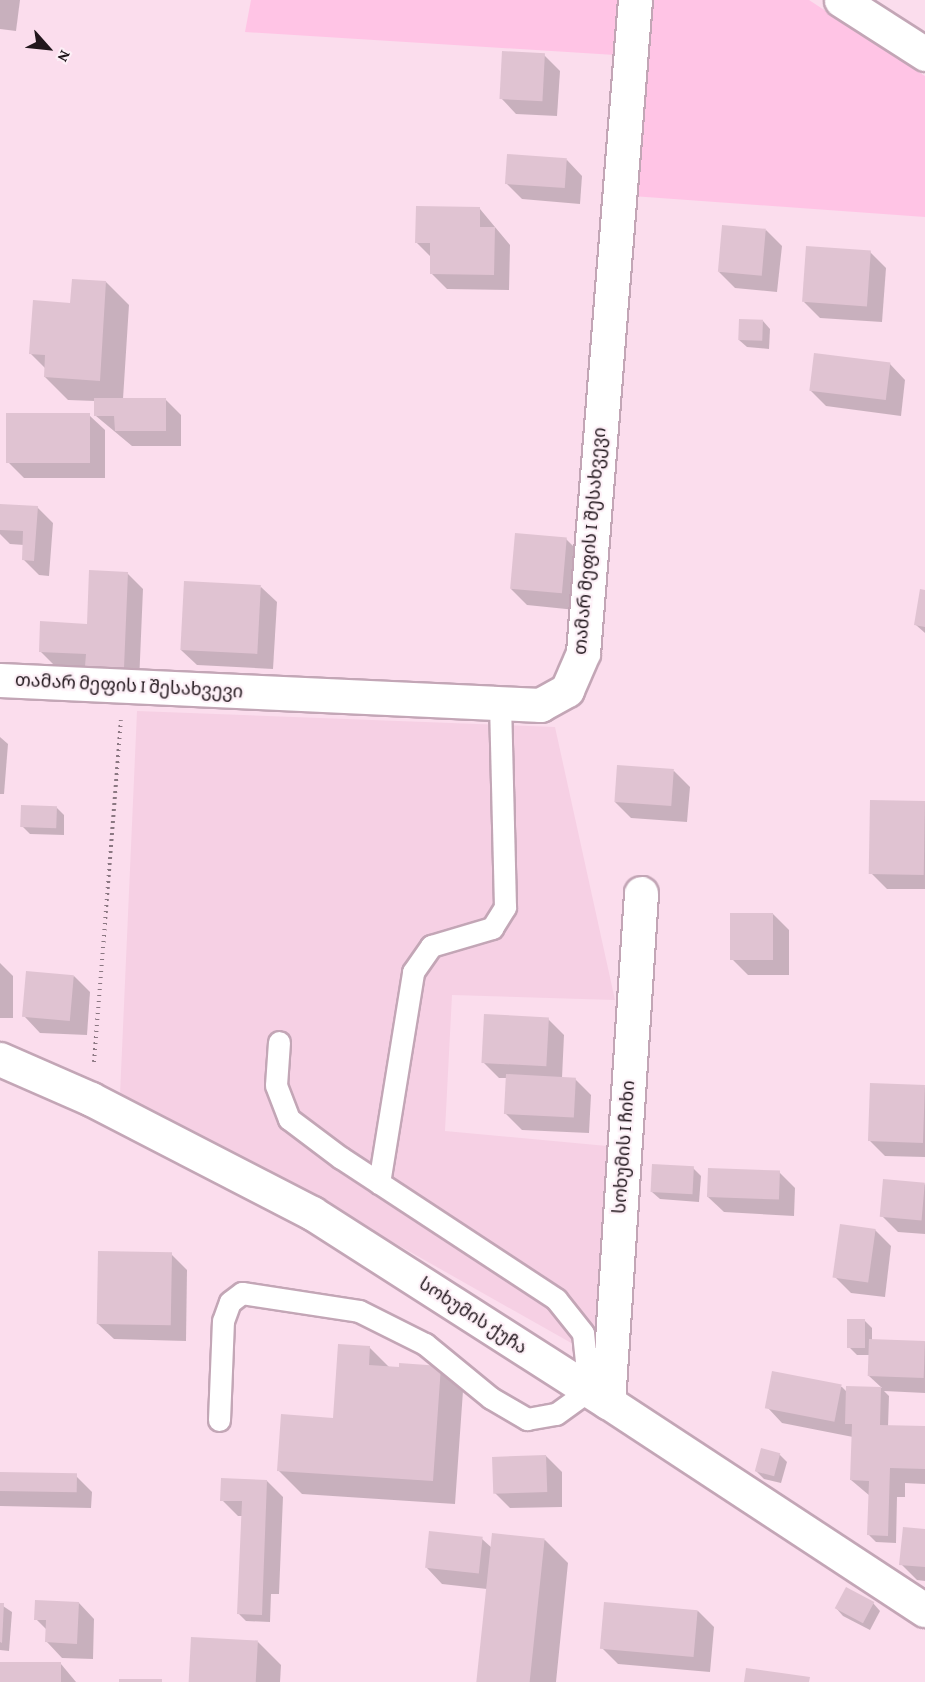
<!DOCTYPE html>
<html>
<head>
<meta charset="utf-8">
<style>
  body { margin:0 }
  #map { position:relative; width:925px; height:1682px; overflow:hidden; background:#fbdded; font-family:"Crimson Pro","Noto Sans Georgian",serif }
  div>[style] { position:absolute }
  .built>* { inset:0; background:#f6d0e4 }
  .green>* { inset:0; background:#ffc4e5 }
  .shadow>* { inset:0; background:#0003 }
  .building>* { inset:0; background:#e0c3d2; transform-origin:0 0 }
  .path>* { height:4px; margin-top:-2px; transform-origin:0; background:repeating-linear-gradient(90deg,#8b7782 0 1.5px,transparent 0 6px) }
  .roads { filter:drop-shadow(2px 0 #c3a6b6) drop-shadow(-2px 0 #c3a6b6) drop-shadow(0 2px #c3a6b6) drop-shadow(0 -2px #c3a6b6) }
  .lane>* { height:21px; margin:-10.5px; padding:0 10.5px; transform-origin:10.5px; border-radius:10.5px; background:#fff }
  .street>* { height:33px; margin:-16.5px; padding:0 16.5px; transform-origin:16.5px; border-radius:16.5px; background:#fff }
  span { translate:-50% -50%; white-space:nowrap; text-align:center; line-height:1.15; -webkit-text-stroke:4.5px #fdf0f7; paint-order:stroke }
  .street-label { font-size:18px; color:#21161c }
  .north { position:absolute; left:18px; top:18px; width:60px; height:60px; -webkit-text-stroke:4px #fdf0f7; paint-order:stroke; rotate:117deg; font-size:16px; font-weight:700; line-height:24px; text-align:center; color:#21161c }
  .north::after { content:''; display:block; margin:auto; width:21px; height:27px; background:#21161c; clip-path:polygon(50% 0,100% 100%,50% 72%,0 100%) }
</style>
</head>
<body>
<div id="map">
  <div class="built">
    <i style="clip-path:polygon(137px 711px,555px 727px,615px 1000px,452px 995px,445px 1131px,607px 1146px,596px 1357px,267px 1171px,120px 1095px)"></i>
  </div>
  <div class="green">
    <i style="clip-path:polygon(251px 0,620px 0,615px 55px,245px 32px)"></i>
    <i style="clip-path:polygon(648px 0,809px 0,925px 76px,925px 217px,632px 196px)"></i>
  </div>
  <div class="shadow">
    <i style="clip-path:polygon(0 0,20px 0,16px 31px,0 29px)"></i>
    <i style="clip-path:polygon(544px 55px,560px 71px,557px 116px,516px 114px,501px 98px)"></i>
    <i style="clip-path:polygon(567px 160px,582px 176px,580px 204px,522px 199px,506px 183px)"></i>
    <i style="clip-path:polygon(480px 209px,510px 245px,509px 290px,447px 289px,431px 273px,431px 257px,416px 242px)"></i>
    <i style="clip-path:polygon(766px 230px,782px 246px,777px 292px,735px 288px,719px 272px)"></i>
    <i style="clip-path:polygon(870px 252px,886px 268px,882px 322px,820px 318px,804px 302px)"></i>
    <i style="clip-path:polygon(106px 282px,129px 305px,123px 399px,165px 399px,181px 415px,181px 446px,132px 446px,96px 416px,95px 401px,68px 400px,45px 377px,46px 369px,31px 354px,72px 304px)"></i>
    <i style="clip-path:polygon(763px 321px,770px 329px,769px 349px,747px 347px,739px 340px)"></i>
    <i style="clip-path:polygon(890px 364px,905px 380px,901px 416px,826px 406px,810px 390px)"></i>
    <i style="clip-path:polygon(89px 415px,105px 430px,105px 478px,24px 478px,8px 462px)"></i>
    <i style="clip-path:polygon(0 505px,37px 507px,53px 523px,49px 576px,39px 575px,23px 559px,24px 545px,10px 544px,0 534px)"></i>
    <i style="clip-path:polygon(566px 539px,582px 555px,576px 610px,527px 605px,511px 589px)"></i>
    <i style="clip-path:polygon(127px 573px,143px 589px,139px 683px,56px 667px,40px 651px,88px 625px)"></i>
    <i style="clip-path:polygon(261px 587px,277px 602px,273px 669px,197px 665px,181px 650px)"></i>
    <i style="clip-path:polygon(925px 591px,925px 633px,916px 625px)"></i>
    <i style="clip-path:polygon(0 737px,8px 744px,4px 794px,0 794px)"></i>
    <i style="clip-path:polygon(674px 771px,690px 787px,687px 822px,631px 818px,615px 802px)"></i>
    <i style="clip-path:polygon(925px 802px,925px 889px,887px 889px,871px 873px)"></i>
    <i style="clip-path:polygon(57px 808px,64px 815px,64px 835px,30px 834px,22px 826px)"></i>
    <i style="clip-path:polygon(773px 914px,789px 930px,789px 975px,748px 975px,732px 959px)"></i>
    <i style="clip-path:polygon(0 963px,13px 976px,13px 1018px,0 1018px)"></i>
    <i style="clip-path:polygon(74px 976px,90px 992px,87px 1035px,40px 1033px,25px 1017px)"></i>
    <i style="clip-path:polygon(548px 1019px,564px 1035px,562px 1078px,575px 1079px,591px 1095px,589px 1133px,522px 1130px,506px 1114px,508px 1078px,499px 1078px,483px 1062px)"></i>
    <i style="clip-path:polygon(925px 1087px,925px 1157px,885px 1156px,869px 1140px)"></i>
    <i style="clip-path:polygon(693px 1168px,701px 1176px,699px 1202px,660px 1199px,652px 1192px)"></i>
    <i style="clip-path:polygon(779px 1172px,795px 1188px,794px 1216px,724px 1212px,708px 1197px)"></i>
    <i style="clip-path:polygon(925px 1184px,925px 1234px,898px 1232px,882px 1216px)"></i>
    <i style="clip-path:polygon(875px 1230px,891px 1246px,885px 1297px,851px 1293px,835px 1277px)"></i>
    <i style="clip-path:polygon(171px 1254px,187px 1270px,186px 1341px,114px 1339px,98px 1324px)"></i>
    <i style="clip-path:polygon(864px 1320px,872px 1328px,872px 1340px,925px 1342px,925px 1393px,884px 1391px,889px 1396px,888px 1427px,925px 1428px,925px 1484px,905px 1483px,905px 1497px,897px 1497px,896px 1543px,876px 1542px,869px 1535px,870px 1496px,851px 1480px,853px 1437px,782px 1423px,767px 1407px,773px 1373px,842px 1387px,847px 1392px,848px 1388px,882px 1388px,869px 1376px,870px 1355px,857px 1355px,849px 1347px)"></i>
    <i style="clip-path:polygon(369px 1347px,390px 1368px,440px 1368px,463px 1391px,455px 1504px,302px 1494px,279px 1471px,334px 1419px)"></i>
    <i style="clip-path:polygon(779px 1454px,787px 1462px,781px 1483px,764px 1479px,756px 1471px)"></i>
    <i style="clip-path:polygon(546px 1456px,562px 1472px,562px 1507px,510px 1508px,494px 1492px)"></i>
    <i style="clip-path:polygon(0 1474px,76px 1476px,92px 1492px,91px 1508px,0 1506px)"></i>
    <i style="clip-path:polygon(267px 1481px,283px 1497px,279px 1594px,271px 1594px,270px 1622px,246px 1621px,239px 1614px,242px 1516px,238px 1516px,222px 1500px)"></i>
    <i style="clip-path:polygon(925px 1530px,925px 1581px,917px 1580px,901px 1564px)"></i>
    <i style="clip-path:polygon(482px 1539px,492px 1548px,545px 1540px,568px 1563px,556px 1682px,478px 1682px,487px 1589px,442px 1584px,427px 1568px)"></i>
    <i style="clip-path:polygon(79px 1603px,94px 1619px,93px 1659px,62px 1658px,47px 1642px,47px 1630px,36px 1619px)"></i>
    <i style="clip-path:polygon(873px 1603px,880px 1611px,870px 1630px,843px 1616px,836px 1608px)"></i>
    <i style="clip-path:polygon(0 1604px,12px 1612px,9px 1651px,0 1650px)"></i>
    <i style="clip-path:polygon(698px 1611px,714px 1627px,710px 1672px,618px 1664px,602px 1648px)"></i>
    <i style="clip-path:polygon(258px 1642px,281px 1665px,280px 1682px,190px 1682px)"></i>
    <i style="clip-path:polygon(0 1663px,61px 1664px,76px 1682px,0 1682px)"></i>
  </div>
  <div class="building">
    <i style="left:502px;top:51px;width:43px;height:48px;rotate:3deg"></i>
    <i style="left:507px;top:154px;width:60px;height:30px;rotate:4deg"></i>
    <i style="clip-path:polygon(416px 206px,480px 207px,480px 227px,495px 227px,494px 275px,430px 274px,430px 243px,415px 243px)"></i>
    <i style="left:722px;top:225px;width:44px;height:47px;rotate:5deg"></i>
    <i style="left:806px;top:246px;width:65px;height:56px;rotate:4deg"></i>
    <i style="clip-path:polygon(72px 279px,106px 281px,100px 381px,44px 377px,45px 355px,29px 354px,33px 300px,70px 303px)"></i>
    <i style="left:739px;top:319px;width:24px;height:21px;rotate:2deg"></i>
    <i style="left:814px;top:353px;width:77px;height:38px;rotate:7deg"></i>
    <i style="clip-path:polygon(94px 398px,166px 398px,166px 431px,115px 431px,114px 416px,94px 416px)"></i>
    <i style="left:90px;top:413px;width:50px;height:84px;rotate:90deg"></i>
    <i style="clip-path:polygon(0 504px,38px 506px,34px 561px,22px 560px,23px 531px,0 530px)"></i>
    <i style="left:515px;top:533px;width:52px;height:56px;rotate:5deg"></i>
    <i style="clip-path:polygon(89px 570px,128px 572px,124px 668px,85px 666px,86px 654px,39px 652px,40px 621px,87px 624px)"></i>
    <i style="left:184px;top:581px;width:77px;height:69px;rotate:3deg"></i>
    <i style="clip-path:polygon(920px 589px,925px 590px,925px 627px,914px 625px)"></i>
    <i style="left:617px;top:765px;width:57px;height:37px;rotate:4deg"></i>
    <i style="left:870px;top:800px;width:55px;height:74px;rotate:1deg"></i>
    <i style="left:21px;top:805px;width:36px;height:22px;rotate:2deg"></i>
    <i style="left:730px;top:913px;width:43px;height:47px"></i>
    <i style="left:26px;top:971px;width:48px;height:46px;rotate:5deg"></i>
    <i style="left:484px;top:1014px;width:65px;height:49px;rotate:3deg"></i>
    <i style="left:506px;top:1074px;width:70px;height:40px;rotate:3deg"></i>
    <i style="left:870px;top:1083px;width:55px;height:58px;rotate:2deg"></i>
    <i style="left:652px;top:1164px;width:42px;height:28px;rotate:3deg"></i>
    <i style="left:708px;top:1168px;width:72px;height:29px;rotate:2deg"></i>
    <i style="left:883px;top:1179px;width:42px;height:38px;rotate:5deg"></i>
    <i style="left:840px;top:1224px;width:36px;height:54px;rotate:8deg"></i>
    <i style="left:98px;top:1251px;width:74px;height:73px;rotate:1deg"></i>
    <i style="left:847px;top:1319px;width:18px;height:29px"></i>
    <i style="left:869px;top:1339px;width:56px;height:37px;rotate:2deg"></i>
    <i style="clip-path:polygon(338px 1344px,370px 1346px,369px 1365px,399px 1367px,399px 1363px,441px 1366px,433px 1481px,277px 1471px,281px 1414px,333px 1418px)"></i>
    <i style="left:772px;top:1371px;width:71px;height:38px;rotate:11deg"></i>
    <i style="clip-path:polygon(846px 1386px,881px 1387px,880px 1425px,925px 1426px,925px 1469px,890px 1468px,888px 1536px,867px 1535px,869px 1481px,850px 1480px,852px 1424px,845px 1424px)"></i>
    <i style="left:761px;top:1448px;width:20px;height:24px;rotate:15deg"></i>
    <i style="left:546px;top:1455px;width:37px;height:54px;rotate:88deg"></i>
    <i style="left:0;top:1472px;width:77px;height:19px;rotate:1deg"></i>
    <i style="clip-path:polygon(221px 1478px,267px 1480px,262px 1615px,237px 1614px,242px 1501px,220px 1501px)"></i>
    <i style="clip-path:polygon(903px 1527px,925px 1529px,925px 1567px,899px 1565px)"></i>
    <i style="left:429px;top:1531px;width:54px;height:37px;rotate:6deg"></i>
    <i style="left:492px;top:1533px;width:53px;height:150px;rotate:6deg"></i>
    <i style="left:846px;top:1587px;width:32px;height:24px;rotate:28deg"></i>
    <i style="clip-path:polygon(35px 1600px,79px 1602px,77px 1644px,45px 1642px,46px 1620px,34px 1620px)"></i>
    <i style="left:604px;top:1602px;width:94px;height:47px;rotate:5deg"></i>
    <i style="clip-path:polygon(0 1603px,4px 1603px,2px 1643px,0 1642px)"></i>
    <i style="left:191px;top:1637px;width:67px;height:45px;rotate:3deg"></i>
    <i style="left:0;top:1662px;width:61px;height:20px"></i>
    <i style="clip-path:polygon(746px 1668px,810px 1677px,809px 1682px,744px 1682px)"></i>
    <i style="left:119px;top:1679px;width:43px;height:3px"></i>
  </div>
  <div class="path">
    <i style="left:94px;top:1062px;width:343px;rotate:-85.5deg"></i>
  </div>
  <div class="roads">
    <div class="lane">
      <i style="left:379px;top:1183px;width:214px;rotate:-80.8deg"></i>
      <i style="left:413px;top:972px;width:32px;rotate:-55deg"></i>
      <i style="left:431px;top:946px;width:64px;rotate:-16.4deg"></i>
      <i style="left:492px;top:928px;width:25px;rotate:-58deg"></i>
      <i style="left:505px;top:907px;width:203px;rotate:-91.4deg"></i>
      <i style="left:219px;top:1420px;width:99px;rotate:-87.7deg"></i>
      <i style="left:223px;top:1321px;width:20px;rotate:-70deg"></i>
      <i style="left:230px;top:1302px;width:15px;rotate:-37deg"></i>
      <i style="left:242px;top:1293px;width:118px;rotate:8.7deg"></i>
      <i style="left:359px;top:1311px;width:74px;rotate:26.6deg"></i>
      <i style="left:425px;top:1344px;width:85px;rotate:39.3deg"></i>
      <i style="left:491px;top:1398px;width:42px;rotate:30.3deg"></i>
      <i style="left:527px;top:1419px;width:29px;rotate:-10deg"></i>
      <i style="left:556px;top:1414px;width:41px;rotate:-36deg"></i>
      <i style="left:589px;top:1390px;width:57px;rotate:-96deg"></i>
      <i style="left:583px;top:1333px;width:43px;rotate:-128.5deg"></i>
      <i style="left:556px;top:1299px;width:257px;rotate:-146.7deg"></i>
      <i style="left:341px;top:1158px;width:65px;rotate:-143.1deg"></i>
      <i style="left:289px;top:1119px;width:36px;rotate:-111deg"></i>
      <i style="left:276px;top:1085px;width:43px;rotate:-86deg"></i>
    </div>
    <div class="street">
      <i style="left:841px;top:0;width:100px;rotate:32.7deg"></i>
      <i style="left:0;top:680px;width:541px;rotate:2.65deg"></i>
      <i style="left:540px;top:705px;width:31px;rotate:-29deg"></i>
      <i style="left:567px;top:690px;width:40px;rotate:-66.6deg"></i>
      <i style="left:583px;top:653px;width:655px;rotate:-85.45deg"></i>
      <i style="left:0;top:1059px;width:99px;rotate:23.7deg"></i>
      <i style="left:91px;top:1099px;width:249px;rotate:27.3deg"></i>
      <i style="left:312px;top:1213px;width:351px;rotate:32.6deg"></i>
      <i style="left:608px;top:1402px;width:379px;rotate:33.3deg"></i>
      <i style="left:608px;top:1402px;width:510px;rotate:-86.29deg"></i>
    </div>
  </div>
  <div class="street-label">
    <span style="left:590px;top:541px;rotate:-85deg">თამარ მეფის I შესახვევი</span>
    <span style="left:129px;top:686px;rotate:3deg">თამარ მეფის I შესახვევი</span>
    <span style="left:624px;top:1147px;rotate:-86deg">სოხუმის I ჩიხი</span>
    <span style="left:473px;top:1316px;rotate:33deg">სოხუმის ქუჩა</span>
  </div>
  <div class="north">N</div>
</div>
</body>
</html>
